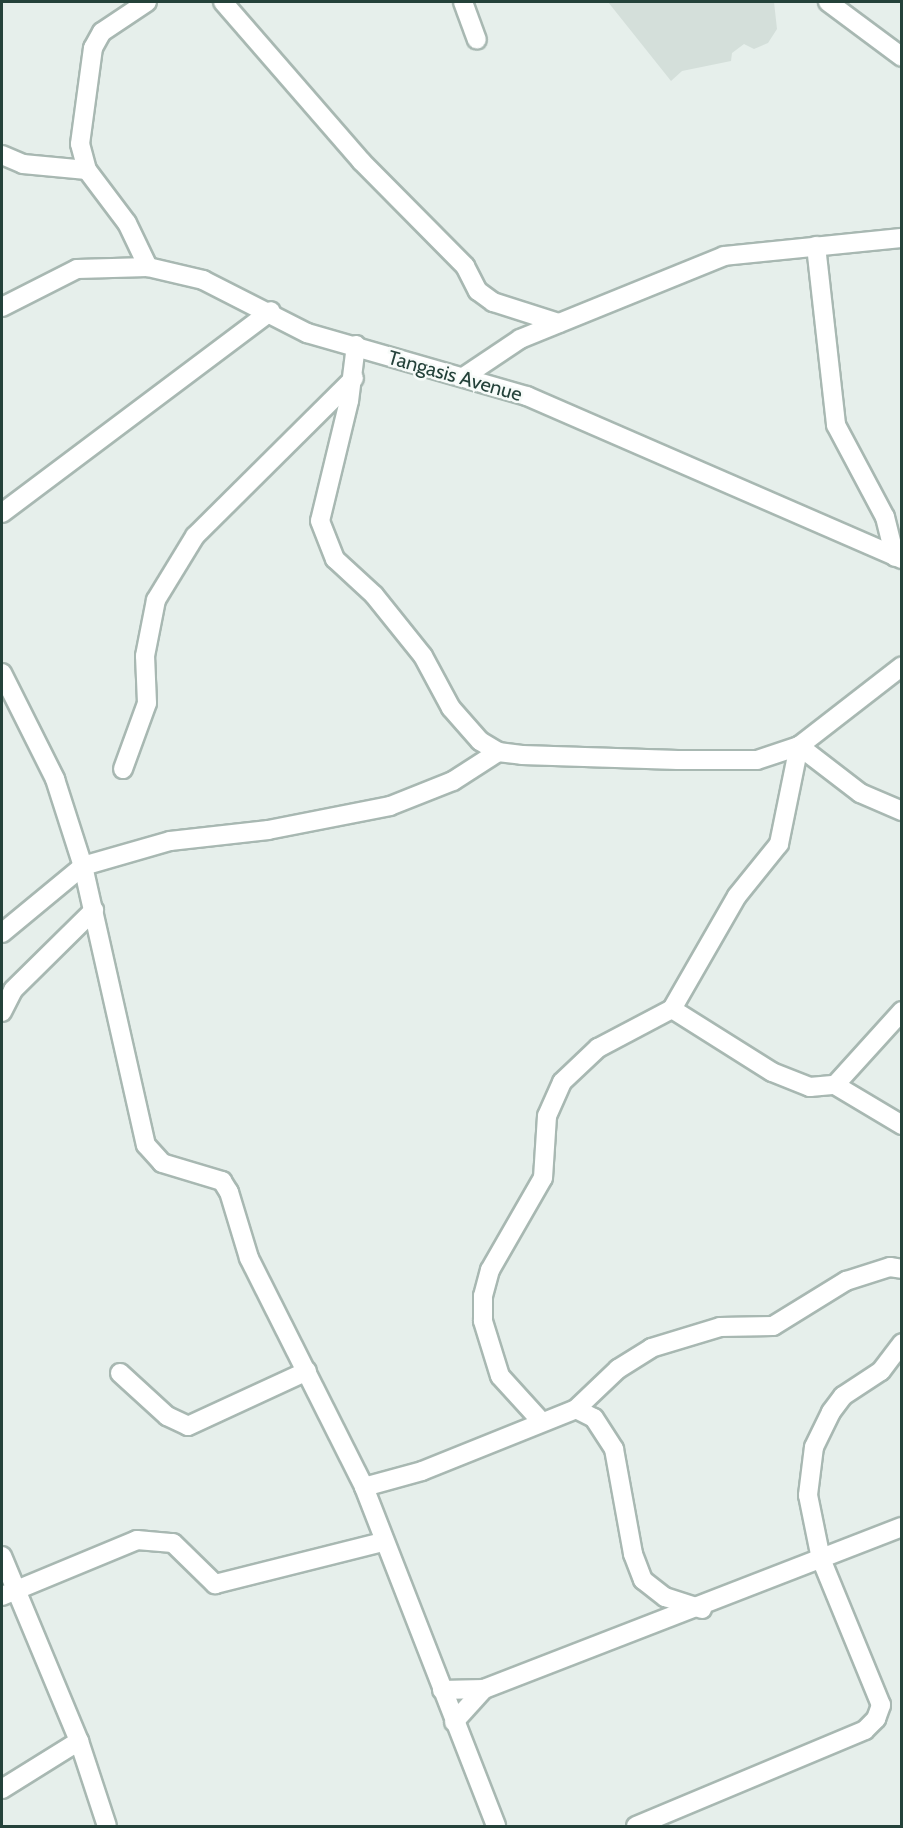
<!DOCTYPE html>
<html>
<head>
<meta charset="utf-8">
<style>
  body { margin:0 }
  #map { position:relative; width:903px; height:1828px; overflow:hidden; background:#e6efeb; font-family:Cabin,sans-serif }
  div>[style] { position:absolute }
  .built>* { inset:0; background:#d4dfda }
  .roads { filter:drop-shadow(2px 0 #a8b8b2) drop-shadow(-2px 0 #a8b8b2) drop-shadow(0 2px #a8b8b2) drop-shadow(0 -2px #a8b8b2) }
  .minor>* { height:18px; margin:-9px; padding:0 9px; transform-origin:9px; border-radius:9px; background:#fff }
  span { translate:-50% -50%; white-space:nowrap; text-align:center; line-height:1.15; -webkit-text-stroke:5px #f7fbf9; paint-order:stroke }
  .street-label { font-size:20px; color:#24423a }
  .frame { position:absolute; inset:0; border:3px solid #24423a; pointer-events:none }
</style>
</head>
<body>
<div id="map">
  <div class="built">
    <i style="clip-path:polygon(608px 2px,774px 2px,777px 29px,768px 43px,754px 49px,744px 44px,732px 53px,731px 61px,682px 71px,671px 81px)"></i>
  </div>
  <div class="roads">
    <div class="minor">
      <i style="left:223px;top:2px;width:211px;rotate:49deg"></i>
      <i style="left:361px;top:161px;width:148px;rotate:45.3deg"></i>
      <i style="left:465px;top:266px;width:28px;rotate:63deg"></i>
      <i style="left:478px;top:291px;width:19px;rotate:36deg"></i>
      <i style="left:493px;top:302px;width:69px;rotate:17.7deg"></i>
      <i style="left:463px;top:2px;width:40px;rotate:69.8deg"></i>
      <i style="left:828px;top:2px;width:92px;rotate:36.6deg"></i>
      <i style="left:2px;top:155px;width:23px;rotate:23deg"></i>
      <i style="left:23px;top:164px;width:64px;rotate:5.4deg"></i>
      <i style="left:87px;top:170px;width:66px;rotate:53deg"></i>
      <i style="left:127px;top:223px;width:49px;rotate:64.5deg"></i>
      <i style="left:87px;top:170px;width:27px;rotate:-105deg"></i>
      <i style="left:80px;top:144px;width:97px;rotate:-82.3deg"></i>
      <i style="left:93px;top:48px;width:18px;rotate:-61deg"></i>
      <i style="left:102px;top:32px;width:54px;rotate:-33.7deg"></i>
      <i style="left:816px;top:246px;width:180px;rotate:83.6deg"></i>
      <i style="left:836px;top:425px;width:104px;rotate:62deg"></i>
      <i style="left:885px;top:517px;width:41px;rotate:76deg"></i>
      <i style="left:2px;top:307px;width:84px;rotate:-26.9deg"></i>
      <i style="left:77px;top:269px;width:71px;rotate:-1.6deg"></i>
      <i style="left:148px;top:267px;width:57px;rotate:13.3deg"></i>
      <i style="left:203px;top:280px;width:117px;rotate:27deg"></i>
      <i style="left:307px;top:333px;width:229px;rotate:16deg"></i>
      <i style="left:527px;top:396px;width:409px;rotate:23.5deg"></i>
      <i style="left:356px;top:345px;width:56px;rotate:97.1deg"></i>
      <i style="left:349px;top:401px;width:123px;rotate:103.6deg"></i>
      <i style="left:320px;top:521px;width:41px;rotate:68.5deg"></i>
      <i style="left:335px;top:559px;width:53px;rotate:42.7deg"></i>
      <i style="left:374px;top:595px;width:78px;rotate:51.2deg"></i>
      <i style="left:423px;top:656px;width:59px;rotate:61.7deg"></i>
      <i style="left:451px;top:708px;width:44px;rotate:48.7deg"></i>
      <i style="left:480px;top:741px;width:21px;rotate:31deg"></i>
      <i style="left:498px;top:752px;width:24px;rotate:7deg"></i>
      <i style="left:522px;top:755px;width:156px;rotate:1.8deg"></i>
      <i style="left:678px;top:760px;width:79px"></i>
      <i style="left:757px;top:760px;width:44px;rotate:-18.4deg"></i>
      <i style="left:799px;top:746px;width:77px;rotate:37.6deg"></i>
      <i style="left:860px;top:793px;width:46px;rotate:23.2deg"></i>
      <i style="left:465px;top:376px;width:66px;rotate:-33.9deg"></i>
      <i style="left:520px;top:339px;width:220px;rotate:-22.1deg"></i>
      <i style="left:724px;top:256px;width:179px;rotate:-5.8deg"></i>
      <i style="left:2px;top:513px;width:336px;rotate:-36.9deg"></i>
      <i style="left:2px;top:673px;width:119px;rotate:63.4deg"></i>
      <i style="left:55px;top:779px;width:91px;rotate:72.2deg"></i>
      <i style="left:83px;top:866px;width:286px;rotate:77.3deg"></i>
      <i style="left:146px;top:1145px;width:24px;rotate:48deg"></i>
      <i style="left:162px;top:1163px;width:63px;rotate:16.7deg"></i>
      <i style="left:222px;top:1181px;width:13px;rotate:58deg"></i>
      <i style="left:229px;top:1192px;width:69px;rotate:73.1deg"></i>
      <i style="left:249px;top:1258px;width:256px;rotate:63.3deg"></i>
      <i style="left:364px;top:1487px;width:364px;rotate:68.7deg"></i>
      <i style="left:123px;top:769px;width:70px;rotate:-70deg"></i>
      <i style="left:147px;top:703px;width:47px;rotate:-92.4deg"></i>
      <i style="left:145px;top:656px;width:57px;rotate:-78.9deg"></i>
      <i style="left:156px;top:600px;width:75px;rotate:-58.6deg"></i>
      <i style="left:195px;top:536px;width:224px;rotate:-44.8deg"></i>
      <i style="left:2px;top:933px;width:105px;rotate:-39.6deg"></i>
      <i style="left:83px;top:866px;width:91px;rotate:-16deg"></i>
      <i style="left:170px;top:841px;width:99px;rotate:-6.4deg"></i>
      <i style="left:268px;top:830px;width:124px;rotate:-11.1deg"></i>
      <i style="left:390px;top:806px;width:68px;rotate:-21.6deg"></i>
      <i style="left:453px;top:781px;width:54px;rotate:-32.8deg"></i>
      <i style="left:672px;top:1009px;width:118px;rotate:32.2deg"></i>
      <i style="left:772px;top:1072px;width:41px;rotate:21.5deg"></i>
      <i style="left:810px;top:1087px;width:25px;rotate:-5deg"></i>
      <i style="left:835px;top:1085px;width:78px;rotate:30.8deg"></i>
      <i style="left:2px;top:1012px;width:25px;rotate:-63deg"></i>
      <i style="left:13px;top:990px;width:114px;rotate:-44.6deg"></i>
      <i style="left:835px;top:1085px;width:100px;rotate:-47.8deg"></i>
      <i style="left:120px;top:1373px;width:64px;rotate:42.5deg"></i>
      <i style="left:167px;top:1416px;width:23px;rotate:25deg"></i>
      <i style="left:188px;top:1426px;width:131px;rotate:-24.8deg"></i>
      <i style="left:576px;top:1409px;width:58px;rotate:-43.6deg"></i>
      <i style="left:618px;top:1369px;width:39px;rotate:-32deg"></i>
      <i style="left:651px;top:1348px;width:72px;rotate:-16.9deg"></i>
      <i style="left:720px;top:1327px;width:53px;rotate:-1.1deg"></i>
      <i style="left:773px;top:1326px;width:86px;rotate:-31.7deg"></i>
      <i style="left:846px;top:1281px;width:46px;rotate:-17.7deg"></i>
      <i style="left:890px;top:1267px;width:12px;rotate:9deg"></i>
      <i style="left:540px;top:1420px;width:59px;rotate:-132.3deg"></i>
      <i style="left:500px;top:1376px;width:58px;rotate:-107.2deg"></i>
      <i style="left:483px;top:1321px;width:25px;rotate:-90deg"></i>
      <i style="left:483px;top:1296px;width:27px;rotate:-75deg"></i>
      <i style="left:490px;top:1270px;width:106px;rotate:-60.1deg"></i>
      <i style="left:543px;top:1178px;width:62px;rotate:-86.3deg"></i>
      <i style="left:547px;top:1116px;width:37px;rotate:-66deg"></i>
      <i style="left:562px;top:1082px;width:50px;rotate:-43.4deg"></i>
      <i style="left:598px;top:1048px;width:84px;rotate:-27.8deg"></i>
      <i style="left:672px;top:1009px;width:130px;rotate:-60.1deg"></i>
      <i style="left:737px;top:896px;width:67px;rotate:-51.1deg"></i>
      <i style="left:779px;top:844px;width:100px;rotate:-78.5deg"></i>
      <i style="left:799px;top:746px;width:130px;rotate:-37.8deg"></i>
      <i style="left:364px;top:1487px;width:60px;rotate:-15.4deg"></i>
      <i style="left:422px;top:1471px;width:166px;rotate:-21.9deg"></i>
      <i style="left:576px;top:1409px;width:20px;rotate:27deg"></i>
      <i style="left:594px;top:1418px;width:37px;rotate:57deg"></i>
      <i style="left:614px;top:1449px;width:107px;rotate:79.7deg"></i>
      <i style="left:633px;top:1554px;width:28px;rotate:69deg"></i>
      <i style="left:643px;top:1580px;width:28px;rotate:38deg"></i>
      <i style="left:665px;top:1597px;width:39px;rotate:18deg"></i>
      <i style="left:2px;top:1556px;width:200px;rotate:67.4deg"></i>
      <i style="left:79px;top:1741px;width:89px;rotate:71.8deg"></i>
      <i style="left:2px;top:1596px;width:146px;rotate:-22.5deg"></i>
      <i style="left:137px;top:1540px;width:36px;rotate:5deg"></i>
      <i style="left:173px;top:1543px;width:59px;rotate:44.3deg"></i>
      <i style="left:215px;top:1584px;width:172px;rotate:-14.1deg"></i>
      <i style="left:442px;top:1690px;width:42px;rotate:-1.4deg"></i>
      <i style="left:484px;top:1689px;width:448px;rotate:-21.2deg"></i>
      <i style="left:454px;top:1722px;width:45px;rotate:-47.7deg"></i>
      <i style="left:2px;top:1789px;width:91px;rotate:-31.9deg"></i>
      <i style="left:636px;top:1826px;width:248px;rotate:-22.7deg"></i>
      <i style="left:865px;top:1730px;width:16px;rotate:-45deg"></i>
      <i style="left:876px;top:1719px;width:15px;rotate:-70deg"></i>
      <i style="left:881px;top:1705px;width:158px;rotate:-112.3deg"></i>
      <i style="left:821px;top:1559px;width:65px;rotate:-101.5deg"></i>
      <i style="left:808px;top:1495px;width:48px;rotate:-82.9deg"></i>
      <i style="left:814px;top:1447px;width:39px;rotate:-64deg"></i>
      <i style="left:831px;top:1412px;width:20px;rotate:-53deg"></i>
      <i style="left:843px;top:1396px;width:45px;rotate:-33.3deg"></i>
      <i style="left:881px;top:1371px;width:35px;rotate:-53deg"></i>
    </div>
  </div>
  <div class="street-label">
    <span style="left:455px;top:376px;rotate:16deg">Tangasis Avenue</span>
  </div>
  <div class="frame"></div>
</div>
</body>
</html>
